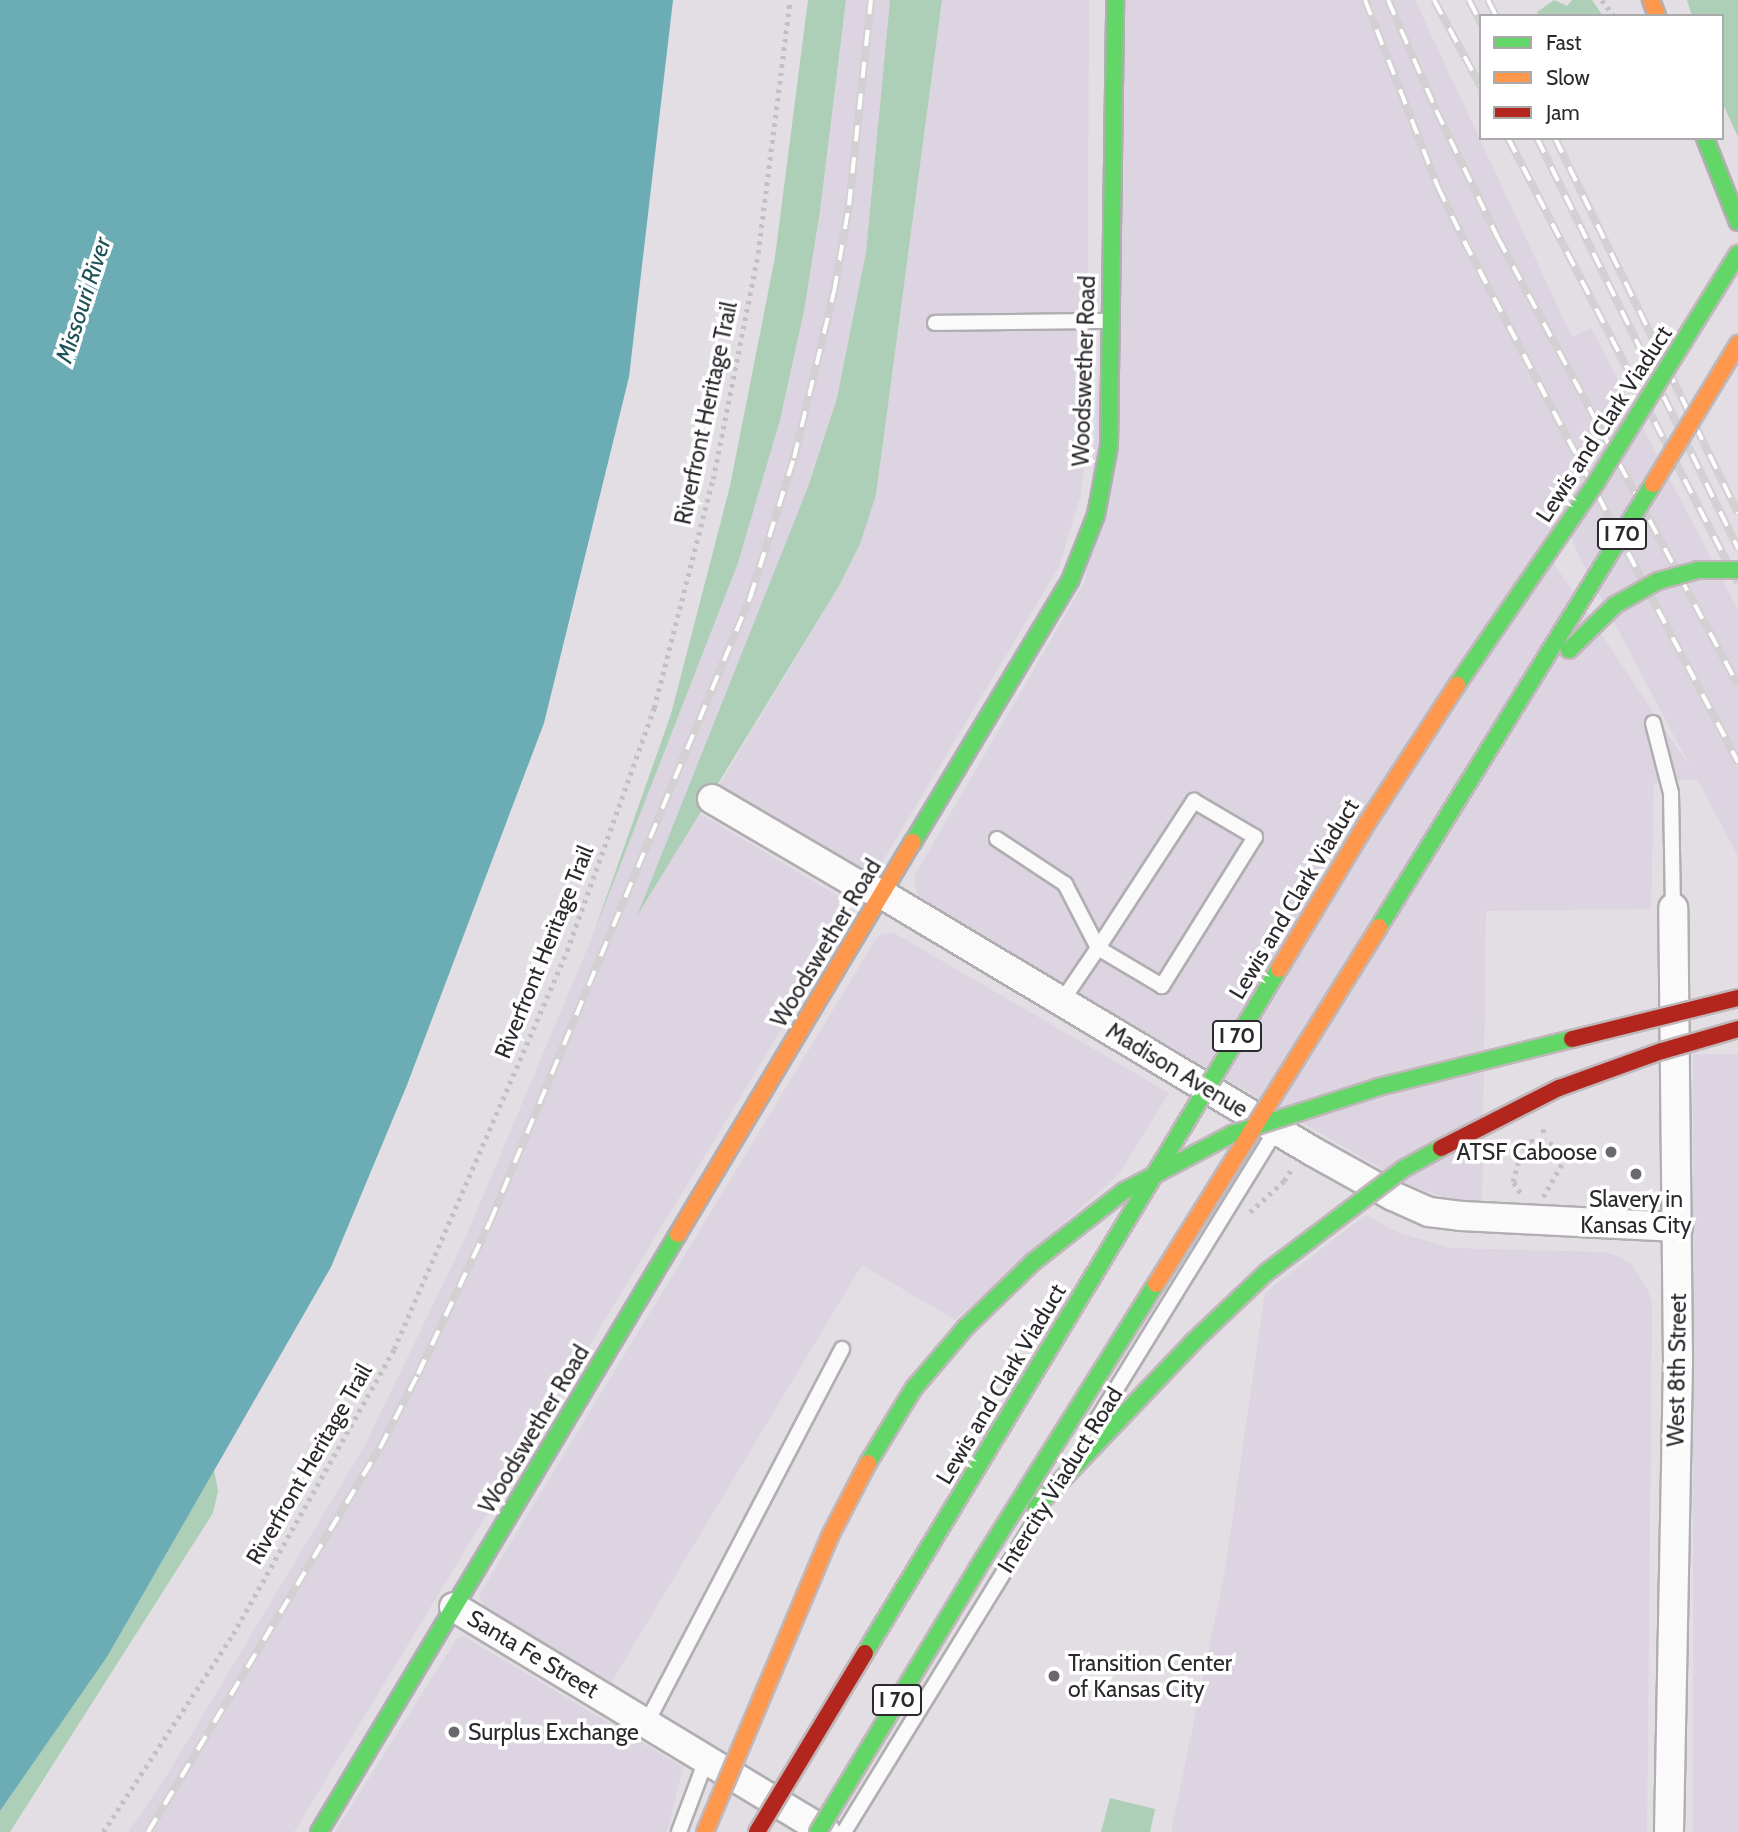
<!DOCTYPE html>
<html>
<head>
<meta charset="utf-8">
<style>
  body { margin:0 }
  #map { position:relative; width:1738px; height:1832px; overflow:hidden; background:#e2dee4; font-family:Cabin,sans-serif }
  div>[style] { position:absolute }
  .built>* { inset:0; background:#dcd4e1; transform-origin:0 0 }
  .green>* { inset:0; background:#aecfb7 }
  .water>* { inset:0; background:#6cacb5 }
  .path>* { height:4.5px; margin-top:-2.25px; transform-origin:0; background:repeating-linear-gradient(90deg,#c2c1c2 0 3.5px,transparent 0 8.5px) }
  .roads { filter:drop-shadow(2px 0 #b1aeb2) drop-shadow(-2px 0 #b1aeb2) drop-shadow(0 2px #b1aeb2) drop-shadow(0 -2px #b1aeb2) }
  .lane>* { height:14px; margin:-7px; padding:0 7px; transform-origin:7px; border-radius:7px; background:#fbfafb }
  .street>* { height:28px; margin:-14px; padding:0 14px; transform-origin:14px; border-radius:14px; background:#fbfafb }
  .fast>* { height:16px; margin:-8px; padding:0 8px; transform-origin:8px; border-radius:8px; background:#63d668 }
  .slow>* { height:16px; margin:-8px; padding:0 8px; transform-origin:8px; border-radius:8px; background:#ff974d }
  .rail>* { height:8px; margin-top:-4px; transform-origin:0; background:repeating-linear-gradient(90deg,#fff 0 16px,#d2d0d2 0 32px); box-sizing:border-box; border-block:2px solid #d2d0d2 }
  .bridges { filter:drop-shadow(2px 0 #bfb7b9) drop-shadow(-2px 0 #bfb7b9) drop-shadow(0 2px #bfb7b9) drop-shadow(0 -2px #bfb7b9) }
  .fast-bridge>* { height:16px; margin:-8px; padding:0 8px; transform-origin:8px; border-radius:8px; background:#63d668 }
  .slow-bridge>* { height:16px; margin:-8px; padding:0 8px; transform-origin:8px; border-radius:8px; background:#ff974d }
  .jam-bridge>* { height:16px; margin:-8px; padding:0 8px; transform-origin:8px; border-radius:8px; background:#b3261e }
  .dots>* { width:19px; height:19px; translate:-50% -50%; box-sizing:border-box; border:4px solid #fff; border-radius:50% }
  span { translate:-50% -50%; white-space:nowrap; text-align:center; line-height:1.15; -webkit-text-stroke:7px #fff; paint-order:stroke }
  .shield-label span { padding:2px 5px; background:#fff; border:2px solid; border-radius:5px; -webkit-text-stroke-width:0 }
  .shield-label { font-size:21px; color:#2b292d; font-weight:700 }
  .street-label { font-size:23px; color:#2b292d }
  .poi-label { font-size:23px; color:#2b292d }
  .right { translate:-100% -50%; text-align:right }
  .left { translate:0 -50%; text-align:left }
  .water-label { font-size:24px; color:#1d5157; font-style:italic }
  .legend { position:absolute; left:1479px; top:14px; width:245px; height:126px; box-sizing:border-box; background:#fff; border:2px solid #aaa9ab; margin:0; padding:9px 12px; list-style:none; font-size:21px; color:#2b292d }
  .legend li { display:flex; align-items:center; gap:14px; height:35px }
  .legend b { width:35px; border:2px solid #aaa9ab }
</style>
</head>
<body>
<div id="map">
  <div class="built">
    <i style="clip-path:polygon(846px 0,890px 0,866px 252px,837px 398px,808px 487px,640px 911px,699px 813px,845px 900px,849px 906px,849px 918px,294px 1832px,128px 1832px,162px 1783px,363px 1449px,464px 1241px,593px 935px,738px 563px,780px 420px,804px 311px,820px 211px)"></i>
    <i style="clip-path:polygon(942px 0,1089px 0,1087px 438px,1081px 494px,1059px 567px,878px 869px,865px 873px,719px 786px,839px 586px,860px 544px,876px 495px)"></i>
    <i style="clip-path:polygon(evenodd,1120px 0,1415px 0,1572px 337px,1591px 328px,1738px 610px,1738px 856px,1697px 779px,1654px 783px,1651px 909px,1486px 911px,1482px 1205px,1454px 1201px,1410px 1185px,1060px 983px,930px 906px,916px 893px,915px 875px,1086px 579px,1120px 0,1554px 484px,1577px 552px,1692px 770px,1553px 562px,1554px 484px)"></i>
    <i style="clip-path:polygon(894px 933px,1169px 1093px,1119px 1174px,955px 1320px,862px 1265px,611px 1683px,485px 1608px,479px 1595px,876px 939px,881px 934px)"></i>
    <i style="left:1738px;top:1054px;width:778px;height:45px;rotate:90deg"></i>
    <i style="clip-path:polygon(1365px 1215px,1399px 1233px,1451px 1248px,1602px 1252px,1618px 1256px,1632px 1265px,1648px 1290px,1652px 1304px,1647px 1832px,1171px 1832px,1225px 1571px,1265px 1293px)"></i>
    <i style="clip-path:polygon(463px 1636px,683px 1767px,667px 1832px,335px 1832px,457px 1638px)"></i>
  </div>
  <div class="green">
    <i style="clip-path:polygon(808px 0,846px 0,820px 211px,804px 311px,780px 420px,738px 563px,593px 935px,671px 714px,730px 486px,775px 257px)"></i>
    <i style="clip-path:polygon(890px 0,942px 0,876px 495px,860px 544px,839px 586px,637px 916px,808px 487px,837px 398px,866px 252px)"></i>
    <i style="clip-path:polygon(1554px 0,1567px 6px,1572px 0,1592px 0,1603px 16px,1539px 16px,1537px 12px)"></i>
    <i style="clip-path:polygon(1687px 0,1738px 0,1738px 137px,1722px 102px,1722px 16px,1692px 16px)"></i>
    <i style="clip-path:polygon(214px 1470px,218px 1491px,213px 1513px,10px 1832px,0 1832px,0 1811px,107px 1657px)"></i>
    <i style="clip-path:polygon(1110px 1798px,1155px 1809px,1150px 1832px,1101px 1832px)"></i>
  </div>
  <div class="water">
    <i style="clip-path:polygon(0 0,673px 0,629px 377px,544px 723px,407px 1085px,331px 1267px,107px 1657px,0 1811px)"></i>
  </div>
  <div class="path">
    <i style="left:1602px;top:0;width:20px;rotate:53deg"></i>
    <i style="left:1520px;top:1193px;width:13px;rotate:-122deg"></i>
    <i style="left:1513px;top:1182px;width:34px;rotate:-75deg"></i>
    <i style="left:1522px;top:1149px;width:11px;rotate:-45deg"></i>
    <i style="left:1530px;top:1141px;width:13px"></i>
    <i style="left:1543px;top:1197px;width:43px;rotate:-60.4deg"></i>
    <i style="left:1564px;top:1160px;width:13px;rotate:-108deg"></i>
    <i style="left:1560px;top:1148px;width:18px;rotate:-158deg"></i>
    <i style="left:1543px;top:1141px;width:12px;rotate:-90deg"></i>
    <i style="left:1250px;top:1212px;width:46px;rotate:-42.4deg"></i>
    <i style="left:1284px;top:1181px;width:15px;rotate:-58deg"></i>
    <i style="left:103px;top:1832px;width:237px;rotate:-56.7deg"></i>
    <i style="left:233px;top:1634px;width:327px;rotate:-60.5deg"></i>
    <i style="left:394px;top:1349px;width:434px;rotate:-66.5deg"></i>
    <i style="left:567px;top:951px;width:258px;rotate:-70.3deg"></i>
    <i style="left:654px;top:708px;width:236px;rotate:-75.6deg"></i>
    <i style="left:713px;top:479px;width:230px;rotate:-78.7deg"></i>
    <i style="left:758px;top:253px;width:255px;rotate:-82.8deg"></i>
  </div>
  <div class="roads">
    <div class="lane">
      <i style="left:935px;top:323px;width:174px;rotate:-0.7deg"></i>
      <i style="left:1653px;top:723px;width:72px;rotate:75.6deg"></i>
      <i style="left:1671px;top:793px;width:115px;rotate:89deg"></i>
      <i style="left:997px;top:839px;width:82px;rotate:33.5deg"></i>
      <i style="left:1065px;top:884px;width:72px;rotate:62.7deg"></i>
      <i style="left:1098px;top:948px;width:176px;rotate:-56.9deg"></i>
      <i style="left:1194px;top:801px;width:71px;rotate:30.5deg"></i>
      <i style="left:1255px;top:837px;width:176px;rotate:122deg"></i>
      <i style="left:1162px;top:986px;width:74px;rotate:-149.3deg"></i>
      <i style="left:1098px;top:948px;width:64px;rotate:124.2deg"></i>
      <i style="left:1097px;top:1420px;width:342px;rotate:-58.3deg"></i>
      <i style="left:647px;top:1722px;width:421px;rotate:-62.4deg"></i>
      <i style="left:679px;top:1832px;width:77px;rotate:-69.4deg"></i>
      <i style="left:844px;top:1832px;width:376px;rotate:-58.4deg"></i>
    </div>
    <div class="street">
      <i style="left:712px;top:799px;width:168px;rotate:30.4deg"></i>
      <i style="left:857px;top:884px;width:27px;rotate:22deg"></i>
      <i style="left:882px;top:894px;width:501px;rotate:30.87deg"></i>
      <i style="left:1312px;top:1151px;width:93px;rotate:29.1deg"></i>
      <i style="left:1393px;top:1196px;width:39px;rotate:24deg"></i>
      <i style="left:1429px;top:1212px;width:32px;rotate:7deg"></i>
      <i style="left:1461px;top:1216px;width:217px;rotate:2.9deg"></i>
      <i style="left:454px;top:1607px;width:435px;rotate:31.2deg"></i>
      <i style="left:1669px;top:1832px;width:471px;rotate:-88.9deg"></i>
      <i style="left:1678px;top:1361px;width:453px;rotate:-90.6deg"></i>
    </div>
    <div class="fast">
      <i style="left:1705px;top:138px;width:90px;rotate:68.6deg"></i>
      <i style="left:913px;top:842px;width:305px;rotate:-59deg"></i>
      <i style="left:1070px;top:581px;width:71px;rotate:-68.5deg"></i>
      <i style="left:1096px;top:515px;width:70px;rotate:-79.3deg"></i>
      <i style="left:1109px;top:446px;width:446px;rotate:-89.2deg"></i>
      <i style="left:319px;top:1832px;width:697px;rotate:-59.02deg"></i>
    </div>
    <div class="slow">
      <i style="left:1651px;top:0;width:17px;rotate:69deg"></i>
      <i style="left:678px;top:1234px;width:457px;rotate:-59.1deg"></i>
    </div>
  </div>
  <div class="rail">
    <i style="left:1365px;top:0;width:201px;rotate:68.7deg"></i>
    <i style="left:1438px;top:187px;width:60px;rotate:64.3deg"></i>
    <i style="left:1464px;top:241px;width:589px;rotate:62.26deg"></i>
    <i style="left:1388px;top:0;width:120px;rotate:66.4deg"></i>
    <i style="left:1436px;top:110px;width:142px;rotate:64.2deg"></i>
    <i style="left:1498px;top:238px;width:507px;rotate:61.77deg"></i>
    <i style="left:1434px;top:0;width:99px;rotate:61.6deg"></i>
    <i style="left:1469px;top:0;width:27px;rotate:63deg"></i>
    <i style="left:1488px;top:0;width:18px;rotate:63deg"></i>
    <i style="left:1508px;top:138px;width:501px;rotate:62.67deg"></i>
    <i style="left:1537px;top:138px;width:457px;rotate:63.9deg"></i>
    <i style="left:1555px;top:138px;width:417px;rotate:64deg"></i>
    <i style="left:148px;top:1832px;width:449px;rotate:-58.9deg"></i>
    <i style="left:380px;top:1448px;width:83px;rotate:-62.8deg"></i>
    <i style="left:418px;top:1374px;width:168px;rotate:-64.7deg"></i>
    <i style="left:490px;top:1222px;width:676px;rotate:-67.38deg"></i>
    <i style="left:750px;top:598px;width:147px;rotate:-72.6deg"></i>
    <i style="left:794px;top:458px;width:171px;rotate:-76.5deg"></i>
    <i style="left:834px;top:292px;width:88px;rotate:-80.2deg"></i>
    <i style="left:849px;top:205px;width:206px;rotate:-83.9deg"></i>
  </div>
  <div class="bridges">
    <div class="fast-bridge">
      <i style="left:1569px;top:650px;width:64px;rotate:-44.4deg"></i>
      <i style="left:1615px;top:605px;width:49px;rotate:-29.2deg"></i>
      <i style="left:1658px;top:581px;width:41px;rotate:-15.4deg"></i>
      <i style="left:1698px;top:570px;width:40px"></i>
      <i style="left:1457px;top:685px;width:247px;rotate:-55.5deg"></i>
      <i style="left:1597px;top:481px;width:267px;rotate:-58.2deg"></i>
      <i style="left:1379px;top:927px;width:521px;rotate:-58.26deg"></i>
      <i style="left:868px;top:1463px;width:88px;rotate:-58.5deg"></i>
      <i style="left:914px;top:1388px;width:80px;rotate:-49.6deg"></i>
      <i style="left:966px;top:1327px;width:93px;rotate:-44.1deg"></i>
      <i style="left:1033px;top:1262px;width:115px;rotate:-38deg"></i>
      <i style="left:1124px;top:1191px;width:122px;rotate:-27.8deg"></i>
      <i style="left:1232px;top:1134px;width:153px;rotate:-17.8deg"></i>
      <i style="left:1378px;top:1087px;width:200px;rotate:-13.9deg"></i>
      <i style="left:1036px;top:1507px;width:229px;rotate:-46.4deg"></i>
      <i style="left:1194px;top:1341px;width:100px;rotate:-43.4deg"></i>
      <i style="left:1267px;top:1272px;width:171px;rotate:-37.1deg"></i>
      <i style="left:1403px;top:1169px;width:43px;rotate:-28.9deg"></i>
      <i style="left:865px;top:1653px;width:800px;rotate:-58.82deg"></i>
      <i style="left:818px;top:1832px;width:307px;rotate:-58.8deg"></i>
      <i style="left:977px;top:1569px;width:337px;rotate:-57.9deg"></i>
    </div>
    <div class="slow-bridge">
      <i style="left:1653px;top:484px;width:164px;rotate:-58.7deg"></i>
      <i style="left:1279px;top:969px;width:170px;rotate:-58.9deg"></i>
      <i style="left:1367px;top:823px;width:165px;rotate:-56.9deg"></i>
      <i style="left:1156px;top:1284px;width:421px;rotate:-58deg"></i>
      <i style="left:705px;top:1832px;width:324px;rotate:-67.1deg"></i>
      <i style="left:831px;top:1534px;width:80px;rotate:-62.5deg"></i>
    </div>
    <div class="jam-bridge">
      <i style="left:1572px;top:1039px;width:171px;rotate:-13.9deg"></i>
      <i style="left:1441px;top:1148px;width:132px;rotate:-27deg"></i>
      <i style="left:1559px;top:1088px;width:109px;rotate:-19.8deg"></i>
      <i style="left:1662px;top:1051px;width:79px;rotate:-16.1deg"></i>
      <i style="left:757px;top:1832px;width:209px;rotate:-58.9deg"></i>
    </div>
  </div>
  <div class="dots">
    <i style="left:1611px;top:1152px;background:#6b686d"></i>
    <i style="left:1636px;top:1174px;background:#6b686d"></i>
    <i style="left:1054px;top:1676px;background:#6b686d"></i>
    <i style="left:454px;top:1732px;background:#6b686d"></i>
  </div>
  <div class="shield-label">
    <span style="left:1622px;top:534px">I 70</span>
    <span style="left:1237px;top:1036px">I 70</span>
    <span style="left:897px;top:1700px">I 70</span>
  </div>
  <div class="street-label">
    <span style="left:1084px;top:371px;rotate:-88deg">Woodswether Road</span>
    <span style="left:706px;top:413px;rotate:-78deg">Riverfront Heritage Trail</span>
    <span style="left:1604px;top:424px;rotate:-57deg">Lewis and Clark Viaduct</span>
    <span style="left:1294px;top:899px;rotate:-59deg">Lewis and Clark Viaduct</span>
    <span style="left:826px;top:943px;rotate:-59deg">Woodswether Road</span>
    <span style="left:544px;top:952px;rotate:-68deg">Riverfront Heritage Trail</span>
    <span style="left:1177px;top:1070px;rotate:31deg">Madison Avenue</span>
    <span style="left:1677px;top:1370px;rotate:-89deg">West 8th Street</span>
    <span style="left:1001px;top:1384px;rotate:-59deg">Lewis and Clark Viaduct</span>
    <span style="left:534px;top:1429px;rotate:-59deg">Woodswether Road</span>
    <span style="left:309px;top:1464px;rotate:-60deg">Riverfront Heritage Trail</span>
    <span style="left:1060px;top:1480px;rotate:-58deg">Intercity Viaduct Road</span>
    <span style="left:533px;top:1654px;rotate:31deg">Santa Fe Street</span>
  </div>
  <div class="poi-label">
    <span class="right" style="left:1597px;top:1152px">ATSF Caboose</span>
    <span style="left:1636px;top:1212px">Slavery in<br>Kansas City</span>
    <span class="left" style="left:1068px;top:1676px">Transition Center<br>of Kansas City</span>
    <span class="left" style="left:468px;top:1732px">Surplus Exchange</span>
  </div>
  <div class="water-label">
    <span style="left:83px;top:300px;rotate:-72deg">Missouri River</span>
  </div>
  <ul class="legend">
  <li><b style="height:9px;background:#63d668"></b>Fast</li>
  <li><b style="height:9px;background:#ff974d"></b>Slow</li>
  <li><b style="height:9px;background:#b3261e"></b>Jam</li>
  </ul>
</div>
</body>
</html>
